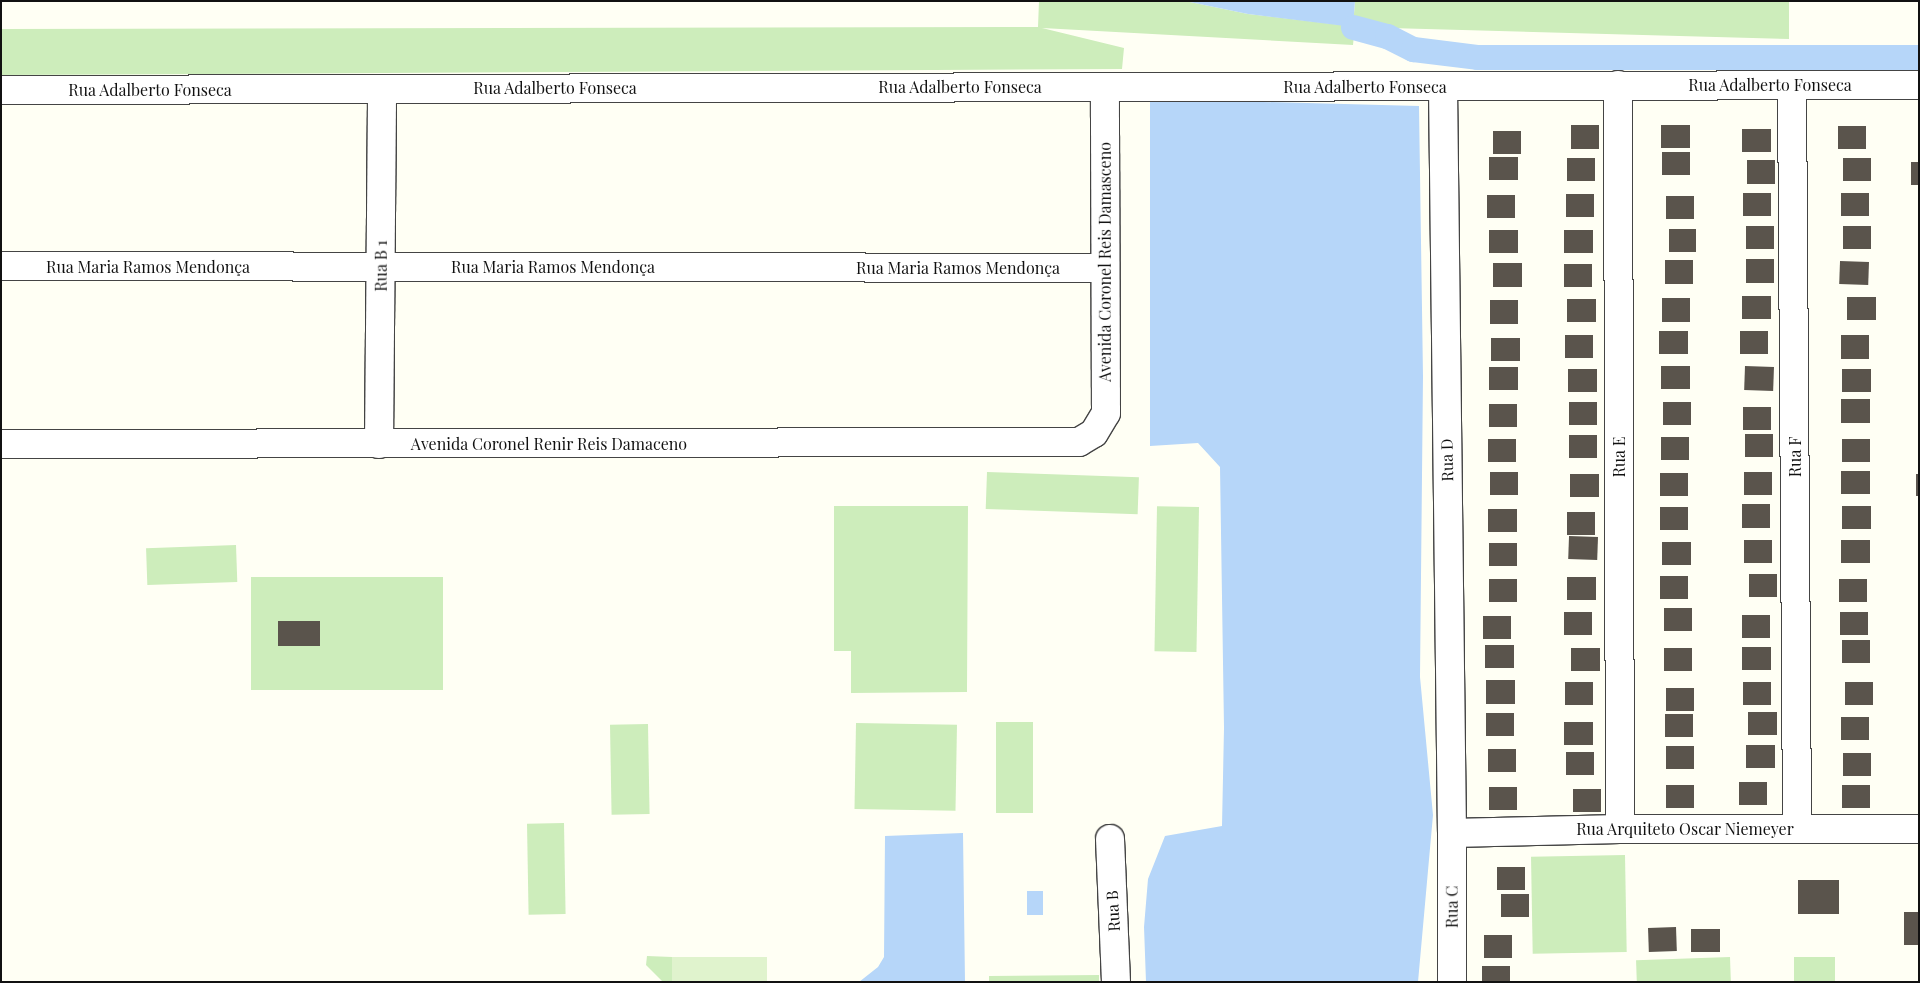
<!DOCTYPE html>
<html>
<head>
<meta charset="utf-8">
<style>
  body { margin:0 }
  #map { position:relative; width:1920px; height:983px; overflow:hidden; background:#fffff4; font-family:"Playfair Display",serif }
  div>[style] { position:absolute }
  .green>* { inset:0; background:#cdedbb; transform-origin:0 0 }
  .pitch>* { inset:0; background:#e0f3cd; transform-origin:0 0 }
  .water>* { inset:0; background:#b6d6f9; transform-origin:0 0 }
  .canal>* { height:25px; margin:-12.5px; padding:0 12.5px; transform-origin:12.5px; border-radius:12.5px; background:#b6d6f9 }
  .building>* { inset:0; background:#5a544c; transform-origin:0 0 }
  .roads { filter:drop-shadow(1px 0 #444) drop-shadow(-1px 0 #444) drop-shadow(0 1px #444) drop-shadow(0 -1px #444) }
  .minor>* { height:28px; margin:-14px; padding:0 14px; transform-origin:14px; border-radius:14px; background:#fff }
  span { translate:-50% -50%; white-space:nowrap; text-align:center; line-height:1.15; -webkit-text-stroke:5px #fff; paint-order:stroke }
  .street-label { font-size:16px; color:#111 }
  .frame { position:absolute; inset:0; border:2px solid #111; pointer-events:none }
</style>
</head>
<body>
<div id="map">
  <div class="green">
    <i style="clip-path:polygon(1039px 1px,1185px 1px,1248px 14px,1350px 26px,1354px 35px,1353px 45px,1042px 28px,1124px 48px,1122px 69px,1px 75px,1px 29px,1038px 27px)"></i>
    <i style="clip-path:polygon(1355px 1px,1789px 1px,1789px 39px,1353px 27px)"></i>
    <i style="left:987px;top:472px;width:152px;height:37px;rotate:2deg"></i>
    <i style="clip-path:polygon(834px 506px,968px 506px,967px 692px,851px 693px,851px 651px,834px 651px)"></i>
    <i style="left:1199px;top:507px;width:145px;height:42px;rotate:91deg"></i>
    <i style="left:236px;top:545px;width:37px;height:90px;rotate:88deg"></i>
    <i style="left:443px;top:577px;width:113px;height:192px;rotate:90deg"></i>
    <i style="left:996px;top:722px;width:37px;height:91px"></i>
    <i style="left:856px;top:723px;width:101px;height:86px;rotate:1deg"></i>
    <i style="left:648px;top:724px;width:90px;height:38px;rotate:89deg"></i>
    <i style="left:564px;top:823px;width:91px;height:37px;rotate:89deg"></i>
    <i style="left:1625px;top:855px;width:97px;height:94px;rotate:89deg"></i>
    <i style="clip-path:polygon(647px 956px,672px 957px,672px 982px,663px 982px,646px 965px)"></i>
    <i style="left:1730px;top:957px;width:25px;height:94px;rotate:88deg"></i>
    <i style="left:1794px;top:957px;width:41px;height:25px"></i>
    <i style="clip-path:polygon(1099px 975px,1099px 982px,989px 982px,989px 976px)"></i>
  </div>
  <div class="pitch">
    <i style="left:672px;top:957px;width:95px;height:25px"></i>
  </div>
  <div class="water">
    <i style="clip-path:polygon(1185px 1px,1355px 1px,1353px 27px,1248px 14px)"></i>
    <i style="clip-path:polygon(1150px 99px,1419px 106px,1423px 376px,1420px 677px,1433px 815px,1418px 982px,1146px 982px,1144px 927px,1148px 879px,1165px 836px,1222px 826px,1224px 728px,1220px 467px,1198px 443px,1150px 446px)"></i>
    <i style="clip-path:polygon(963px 833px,965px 982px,859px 982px,878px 967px,884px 957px,885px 836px)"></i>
    <i style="left:1027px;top:891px;width:16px;height:24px"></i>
  </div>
  <div class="canal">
    <i style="left:1353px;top:27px;width:35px;rotate:15deg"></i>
    <i style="left:1387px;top:36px;width:29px;rotate:27deg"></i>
    <i style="left:1413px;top:49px;width:64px;rotate:7.1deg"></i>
    <i style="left:1477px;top:57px;width:442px"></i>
  </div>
  <div class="building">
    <i style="left:1599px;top:125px;width:24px;height:28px;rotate:90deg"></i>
    <i style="left:1661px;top:125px;width:29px;height:23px"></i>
    <i style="left:1838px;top:126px;width:28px;height:23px"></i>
    <i style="left:1742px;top:129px;width:29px;height:23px"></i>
    <i style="left:1493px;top:131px;width:28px;height:23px"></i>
    <i style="left:1690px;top:152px;width:23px;height:28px;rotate:90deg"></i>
    <i style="left:1518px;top:157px;width:23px;height:29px;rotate:90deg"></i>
    <i style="left:1567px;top:158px;width:28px;height:23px"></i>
    <i style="left:1871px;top:158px;width:23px;height:28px;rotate:90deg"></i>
    <i style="left:1747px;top:160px;width:28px;height:24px"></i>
    <i style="left:1911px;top:162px;width:8px;height:23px"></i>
    <i style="left:1743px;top:193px;width:28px;height:23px"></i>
    <i style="left:1841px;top:193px;width:28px;height:23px"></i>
    <i style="left:1566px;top:194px;width:28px;height:23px"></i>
    <i style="left:1487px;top:195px;width:28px;height:23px"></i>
    <i style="left:1666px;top:196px;width:28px;height:23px"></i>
    <i style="left:1746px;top:226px;width:28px;height:23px"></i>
    <i style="left:1843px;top:226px;width:28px;height:23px"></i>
    <i style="left:1669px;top:229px;width:27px;height:23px"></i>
    <i style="left:1518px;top:230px;width:23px;height:29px;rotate:90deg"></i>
    <i style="left:1593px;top:230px;width:23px;height:29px;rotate:90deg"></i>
    <i style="left:1746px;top:259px;width:28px;height:24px"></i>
    <i style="left:1665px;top:260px;width:28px;height:24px"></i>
    <i style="left:1869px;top:262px;width:23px;height:29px;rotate:92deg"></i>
    <i style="left:1493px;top:263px;width:29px;height:24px"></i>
    <i style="left:1564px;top:264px;width:28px;height:23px"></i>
    <i style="left:1742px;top:296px;width:29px;height:23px"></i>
    <i style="left:1847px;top:297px;width:29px;height:23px"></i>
    <i style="left:1690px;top:298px;width:24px;height:28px;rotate:90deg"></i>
    <i style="left:1567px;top:299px;width:29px;height:23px"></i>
    <i style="left:1490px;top:300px;width:28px;height:24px"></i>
    <i style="left:1659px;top:331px;width:29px;height:23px"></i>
    <i style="left:1740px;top:331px;width:28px;height:23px"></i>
    <i style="left:1565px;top:335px;width:28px;height:23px"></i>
    <i style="left:1869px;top:335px;width:24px;height:28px;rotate:90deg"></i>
    <i style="left:1491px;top:338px;width:29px;height:23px"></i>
    <i style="left:1661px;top:366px;width:29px;height:23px"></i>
    <i style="left:1745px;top:366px;width:29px;height:24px;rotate:2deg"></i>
    <i style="left:1489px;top:367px;width:29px;height:23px"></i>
    <i style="left:1597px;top:369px;width:23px;height:29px;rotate:90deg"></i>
    <i style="left:1842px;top:369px;width:29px;height:23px"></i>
    <i style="left:1870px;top:399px;width:24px;height:29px;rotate:90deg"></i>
    <i style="left:1569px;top:402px;width:28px;height:23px"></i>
    <i style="left:1663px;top:402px;width:28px;height:23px"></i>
    <i style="left:1489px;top:404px;width:28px;height:23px"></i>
    <i style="left:1743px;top:407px;width:28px;height:23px"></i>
    <i style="left:1773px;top:434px;width:23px;height:28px;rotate:90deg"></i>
    <i style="left:1569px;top:435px;width:28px;height:23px"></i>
    <i style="left:1689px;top:437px;width:23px;height:28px;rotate:90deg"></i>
    <i style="left:1516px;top:439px;width:23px;height:28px;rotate:90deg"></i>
    <i style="left:1870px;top:439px;width:23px;height:28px;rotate:90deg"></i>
    <i style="left:1841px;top:471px;width:29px;height:23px"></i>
    <i style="left:1490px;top:472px;width:28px;height:23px"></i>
    <i style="left:1744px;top:472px;width:28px;height:23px"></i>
    <i style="left:1660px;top:473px;width:28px;height:23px"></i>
    <i style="left:1570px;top:474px;width:29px;height:23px"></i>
    <i style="left:1916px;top:474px;width:3px;height:22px"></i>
    <i style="left:1770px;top:504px;width:24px;height:28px;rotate:90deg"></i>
    <i style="left:1842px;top:506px;width:29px;height:23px"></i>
    <i style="left:1660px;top:507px;width:28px;height:23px"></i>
    <i style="left:1488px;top:509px;width:29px;height:23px"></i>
    <i style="left:1567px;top:512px;width:28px;height:23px"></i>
    <i style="left:1598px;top:537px;width:23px;height:29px;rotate:92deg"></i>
    <i style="left:1744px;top:540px;width:28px;height:23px"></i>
    <i style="left:1870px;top:540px;width:23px;height:29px;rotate:90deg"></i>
    <i style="left:1662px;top:542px;width:29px;height:23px"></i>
    <i style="left:1489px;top:543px;width:28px;height:23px"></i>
    <i style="left:1749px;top:574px;width:28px;height:23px"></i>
    <i style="left:1660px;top:576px;width:28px;height:23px"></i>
    <i style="left:1567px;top:577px;width:29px;height:23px"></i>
    <i style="left:1489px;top:579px;width:28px;height:23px"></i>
    <i style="left:1839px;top:579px;width:28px;height:23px"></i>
    <i style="left:1664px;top:608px;width:28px;height:23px"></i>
    <i style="left:1592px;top:612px;width:23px;height:28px;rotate:90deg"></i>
    <i style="left:1840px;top:612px;width:28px;height:23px"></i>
    <i style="left:1742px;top:615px;width:28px;height:23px"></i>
    <i style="left:1511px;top:616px;width:23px;height:28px;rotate:90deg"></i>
    <i style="left:320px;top:621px;width:25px;height:42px;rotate:90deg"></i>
    <i style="left:1870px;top:640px;width:23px;height:28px;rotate:90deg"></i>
    <i style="left:1485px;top:645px;width:29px;height:23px"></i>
    <i style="left:1742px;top:647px;width:29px;height:23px"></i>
    <i style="left:1571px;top:648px;width:29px;height:23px"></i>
    <i style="left:1664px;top:648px;width:28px;height:23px"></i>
    <i style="left:1486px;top:680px;width:29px;height:24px"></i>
    <i style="left:1593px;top:682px;width:23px;height:28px;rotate:90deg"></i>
    <i style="left:1743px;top:682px;width:28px;height:23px"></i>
    <i style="left:1845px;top:682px;width:28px;height:23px"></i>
    <i style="left:1666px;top:688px;width:28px;height:23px"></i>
    <i style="left:1748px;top:712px;width:29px;height:23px"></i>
    <i style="left:1486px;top:713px;width:28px;height:23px"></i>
    <i style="left:1665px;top:714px;width:28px;height:23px"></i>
    <i style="left:1841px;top:717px;width:28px;height:23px"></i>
    <i style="left:1593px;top:722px;width:23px;height:29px;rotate:90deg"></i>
    <i style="left:1746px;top:745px;width:29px;height:23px"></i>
    <i style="left:1694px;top:746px;width:23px;height:28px;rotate:90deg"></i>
    <i style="left:1488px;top:749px;width:28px;height:23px"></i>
    <i style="left:1566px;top:752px;width:28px;height:23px"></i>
    <i style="left:1843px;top:753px;width:28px;height:23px"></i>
    <i style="left:1739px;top:782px;width:28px;height:23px"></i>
    <i style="left:1666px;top:785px;width:28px;height:23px"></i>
    <i style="left:1842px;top:785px;width:28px;height:23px"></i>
    <i style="left:1489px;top:787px;width:28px;height:23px"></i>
    <i style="left:1573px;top:789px;width:28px;height:23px"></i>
    <i style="left:1497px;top:867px;width:28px;height:23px"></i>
    <i style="left:1798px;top:880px;width:41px;height:34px"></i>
    <i style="left:1529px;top:894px;width:23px;height:28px;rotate:90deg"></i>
    <i style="left:1904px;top:912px;width:15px;height:33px"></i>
    <i style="left:1676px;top:927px;width:24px;height:28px;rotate:88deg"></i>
    <i style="left:1691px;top:929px;width:29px;height:23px"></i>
    <i style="left:1512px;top:935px;width:23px;height:28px;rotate:90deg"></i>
    <i style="left:1482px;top:966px;width:28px;height:16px"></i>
  </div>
  <div class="roads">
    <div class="minor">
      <i style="left:1618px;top:85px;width:744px;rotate:89.85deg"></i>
      <i style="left:1792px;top:86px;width:742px;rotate:89.61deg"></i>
      <i style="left:1443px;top:87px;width:746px;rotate:89.31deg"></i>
      <i style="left:1452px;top:833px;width:149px;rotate:90deg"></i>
      <i style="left:1px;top:90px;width:1918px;rotate:-0.15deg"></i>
      <i style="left:1px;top:266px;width:1103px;rotate:0.1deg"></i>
      <i style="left:1px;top:444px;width:1078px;rotate:-0.11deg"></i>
      <i style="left:1079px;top:442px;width:17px;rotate:-31deg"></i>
      <i style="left:1094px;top:433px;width:23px;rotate:-59deg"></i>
      <i style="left:1106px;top:413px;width:326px;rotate:-90.2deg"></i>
      <i style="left:379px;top:444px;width:355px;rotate:-89.5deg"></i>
      <i style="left:1452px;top:833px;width:168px;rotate:-1.4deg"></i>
      <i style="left:1620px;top:829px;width:299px"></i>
      <i style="left:1110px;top:839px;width:143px;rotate:87.6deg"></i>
    </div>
  </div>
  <div class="street-label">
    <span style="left:1770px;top:85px">Rua Adalberto Fonseca</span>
    <span style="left:960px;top:87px">Rua Adalberto Fonseca</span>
    <span style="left:1365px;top:87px">Rua Adalberto Fonseca</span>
    <span style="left:555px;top:88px">Rua Adalberto Fonseca</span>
    <span style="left:150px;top:90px">Rua Adalberto Fonseca</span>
    <span style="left:1105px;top:262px;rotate:-90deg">Avenida Coronel Reis Damasceno</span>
    <span style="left:381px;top:266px;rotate:-90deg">Rua B 1</span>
    <span style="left:148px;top:267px">Rua Maria Ramos Mendonça</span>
    <span style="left:553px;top:267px">Rua Maria Ramos Mendonça</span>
    <span style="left:958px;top:268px">Rua Maria Ramos Mendonça</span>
    <span style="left:549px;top:444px">Avenida Coronel Renir Reis Damaceno</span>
    <span style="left:1619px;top:457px;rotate:-90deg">Rua E</span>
    <span style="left:1795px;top:457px;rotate:-90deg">Rua F</span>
    <span style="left:1447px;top:460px;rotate:-91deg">Rua D</span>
    <span style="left:1685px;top:829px">Rua Arquiteto Oscar Niemeyer</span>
    <span style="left:1452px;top:907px;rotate:-90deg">Rua C</span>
    <span style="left:1113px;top:911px;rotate:-93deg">Rua B</span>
  </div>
  <div class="frame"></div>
</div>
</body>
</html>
